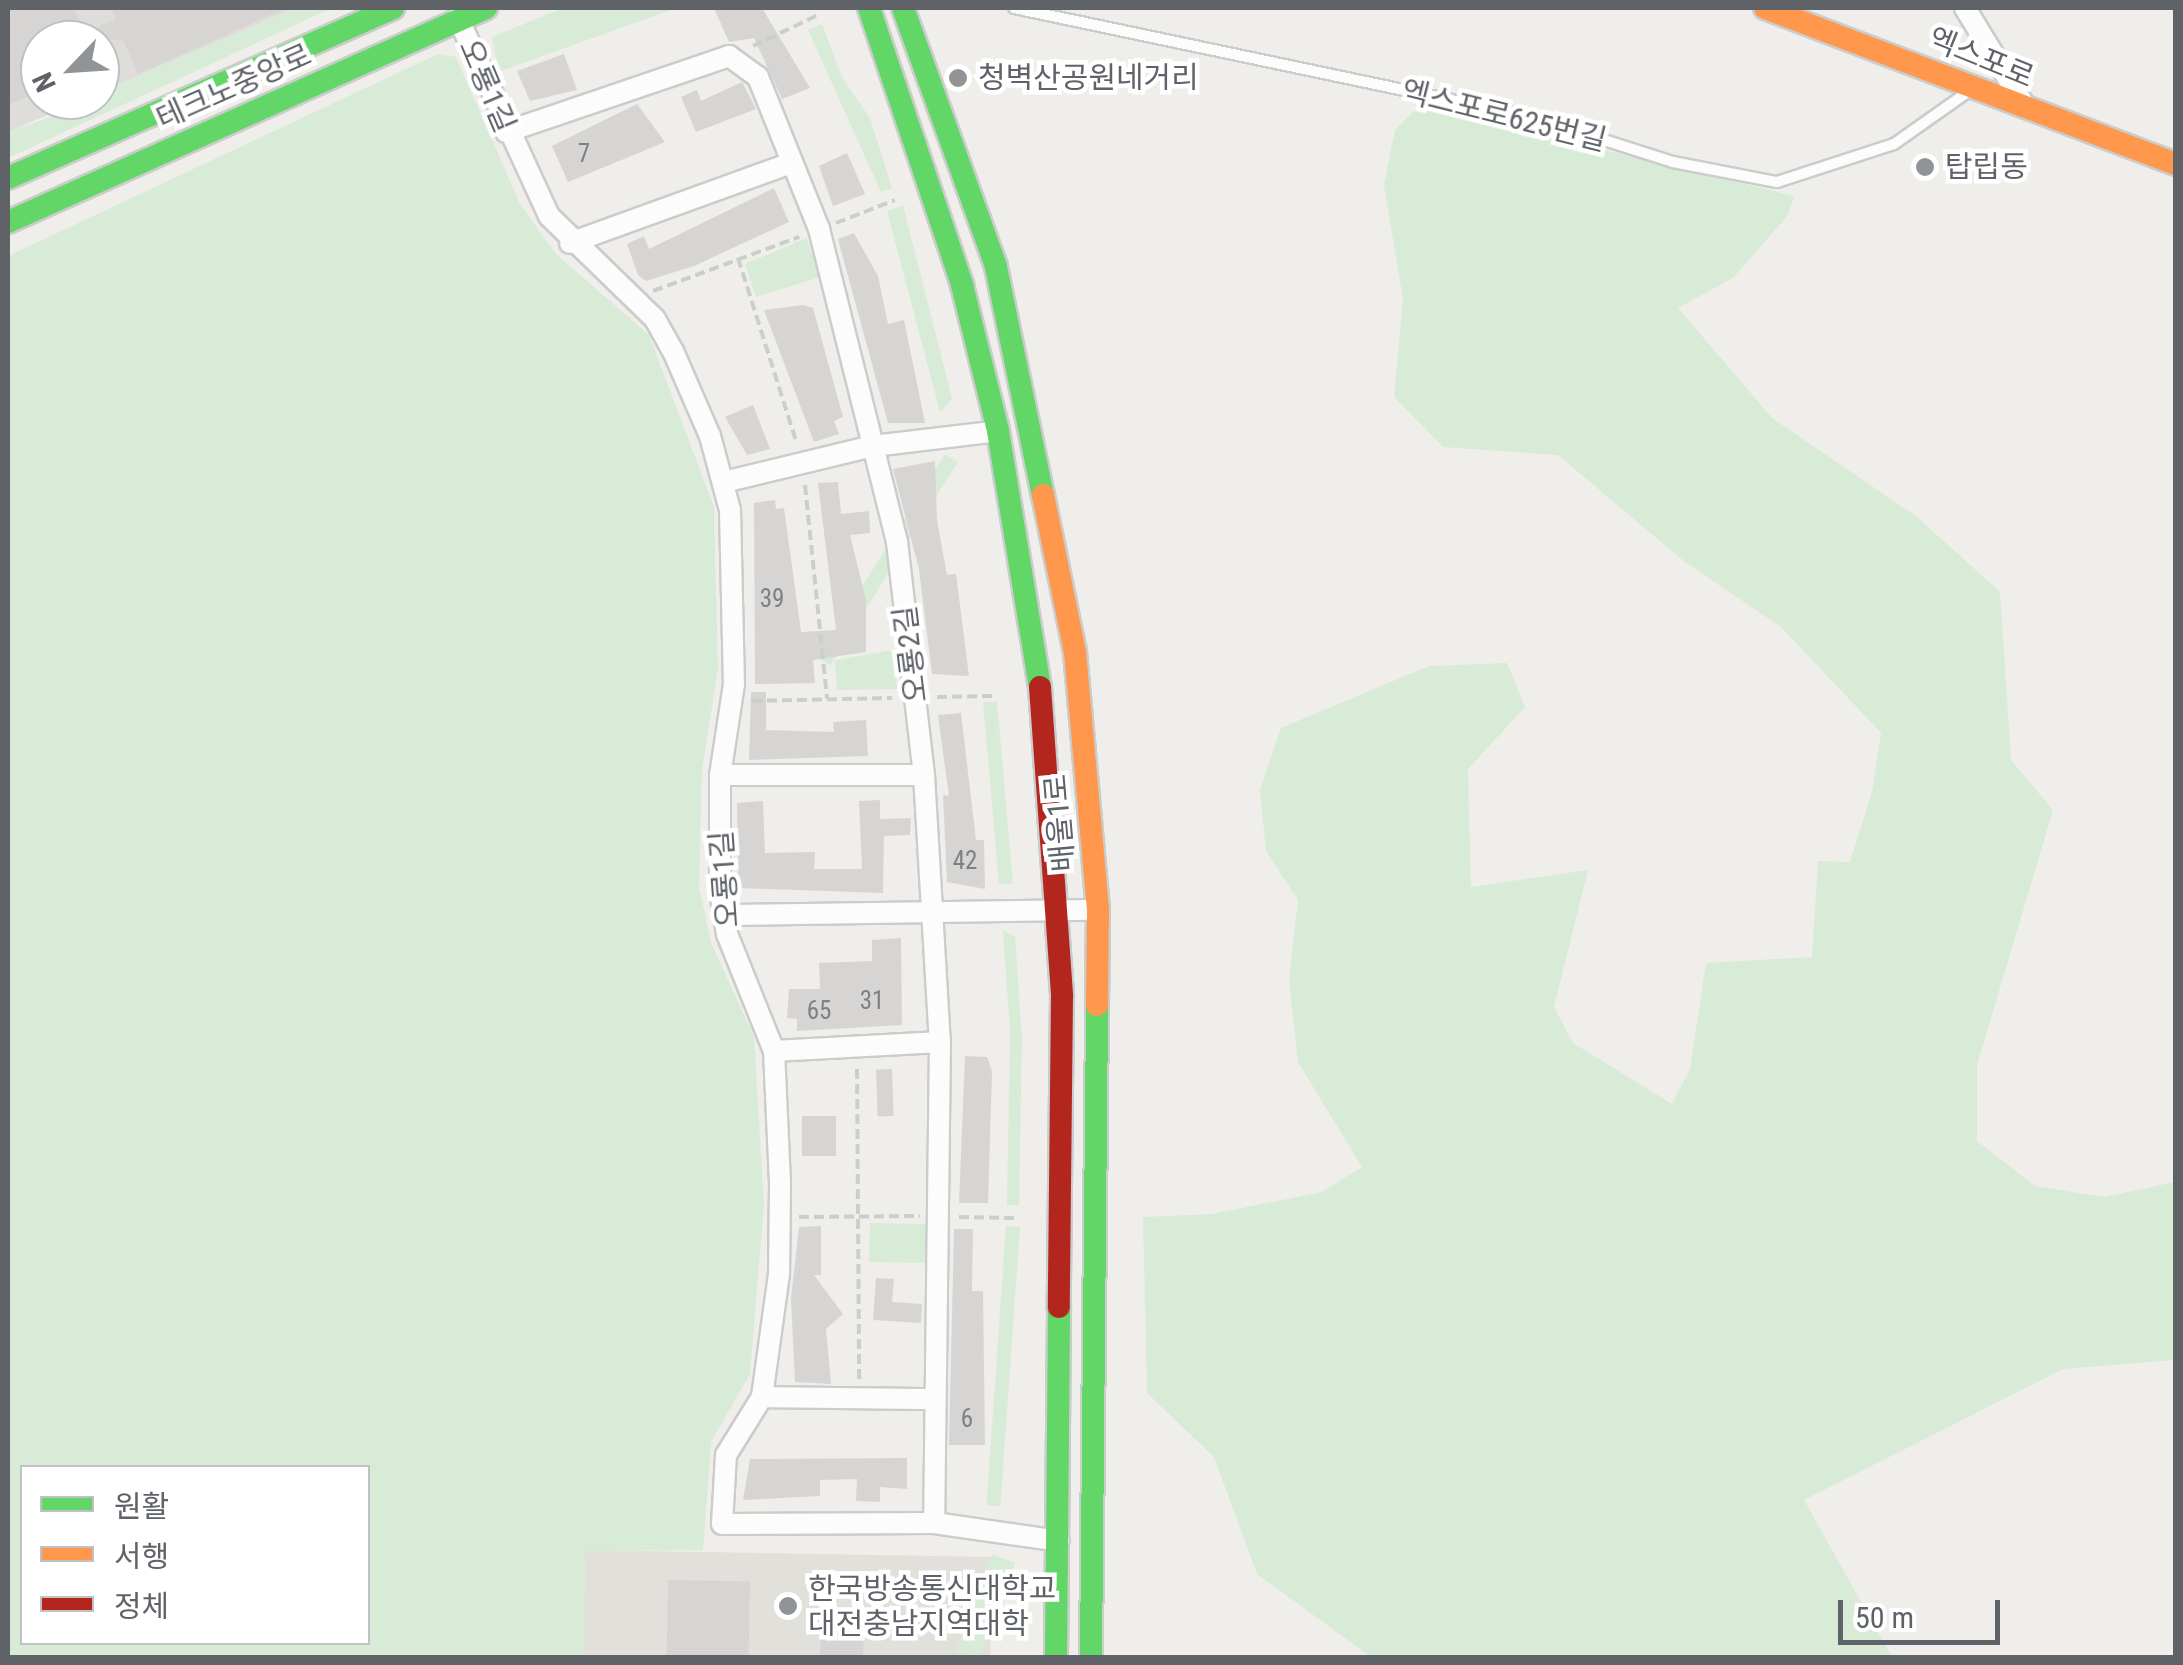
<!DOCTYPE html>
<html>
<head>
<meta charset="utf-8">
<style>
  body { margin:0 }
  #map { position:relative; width:2183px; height:1665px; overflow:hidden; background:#efeeea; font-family:"Roboto Condensed","Noto Sans KR",sans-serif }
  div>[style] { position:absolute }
  .industrial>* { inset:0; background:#dfddda }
  .education>* { inset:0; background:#e2e0da; transform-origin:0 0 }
  .green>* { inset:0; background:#d8ebd6; transform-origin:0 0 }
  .building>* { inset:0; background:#d6d5d3; transform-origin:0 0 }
  .path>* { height:4px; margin-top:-2px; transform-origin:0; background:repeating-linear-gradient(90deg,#cacfcc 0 10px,transparent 0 15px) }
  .roads { filter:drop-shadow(2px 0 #cbcccc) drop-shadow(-2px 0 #cbcccc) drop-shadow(0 2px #cbcccc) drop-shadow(0 -2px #cbcccc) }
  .lane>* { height:10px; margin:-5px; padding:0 5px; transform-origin:5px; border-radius:5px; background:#fdfcfc }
  .street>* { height:20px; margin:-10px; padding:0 10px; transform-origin:10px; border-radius:10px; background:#fdfcfc }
  .fast>* { height:22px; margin:-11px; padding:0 11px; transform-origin:11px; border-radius:11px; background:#63d668 }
  .slow>* { height:22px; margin:-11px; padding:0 11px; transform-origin:11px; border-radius:11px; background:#ff974d }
  .jam>* { height:22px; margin:-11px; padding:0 11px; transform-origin:11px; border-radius:11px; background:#b3261e }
  .dots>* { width:28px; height:28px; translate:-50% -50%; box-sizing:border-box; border:5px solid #fff; border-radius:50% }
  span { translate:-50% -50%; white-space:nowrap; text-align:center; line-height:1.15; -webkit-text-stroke:9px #fff; paint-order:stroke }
  .number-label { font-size:25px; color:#7e8184 }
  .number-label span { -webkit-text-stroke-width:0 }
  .street-label { font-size:30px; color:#5f6368 }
  .poi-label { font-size:30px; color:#5f6368 }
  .left { translate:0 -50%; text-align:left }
  .frame { position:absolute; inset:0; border:10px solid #5f6368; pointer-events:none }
  .legend { position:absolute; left:20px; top:1465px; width:350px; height:180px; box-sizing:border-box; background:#fff; border:2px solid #bfc1c3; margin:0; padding:12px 18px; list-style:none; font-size:30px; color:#5f6368 }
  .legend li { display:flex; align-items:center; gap:20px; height:50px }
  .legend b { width:50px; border:2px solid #bfc1c3 }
  .north { position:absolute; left:20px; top:20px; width:100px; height:100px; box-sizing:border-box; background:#fff; border:2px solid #bfc1c3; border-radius:50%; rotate:245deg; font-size:28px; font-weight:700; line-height:40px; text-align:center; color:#5f6368 }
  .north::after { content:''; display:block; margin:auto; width:35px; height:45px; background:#919496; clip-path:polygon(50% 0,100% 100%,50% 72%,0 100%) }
  .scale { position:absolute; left:1838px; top:1600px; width:162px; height:45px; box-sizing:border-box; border:5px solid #5f6368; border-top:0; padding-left:12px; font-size:30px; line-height:35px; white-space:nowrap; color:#5f6368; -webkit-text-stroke:8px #fff; paint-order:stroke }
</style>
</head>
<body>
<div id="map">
  <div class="industrial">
    <i style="clip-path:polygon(8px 8px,296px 8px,100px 92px,100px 40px,40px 40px,40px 100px,82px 100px,8px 132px)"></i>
  </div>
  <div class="education">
    <i style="left:585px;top:1550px;width:407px;height:108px;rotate:1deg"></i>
  </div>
  <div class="green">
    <i style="clip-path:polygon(296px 8px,332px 8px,8px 158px,8px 132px,100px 100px,100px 92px)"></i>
    <i style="clip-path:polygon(563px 8px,676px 8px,498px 72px,492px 37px)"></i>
    <i style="clip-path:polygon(822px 24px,842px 77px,870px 118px,892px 188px,881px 192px,808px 30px)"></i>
    <i style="clip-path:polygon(evenodd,438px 54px,456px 57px,520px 204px,556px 254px,649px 335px,714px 507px,718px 668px,702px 770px,699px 888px,712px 945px,754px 1037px,764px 1205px,750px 1374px,711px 1442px,703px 1550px,585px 1551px,584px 1657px,8px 1657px,8px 256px,438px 54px,22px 1468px,368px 1468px,368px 1642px,22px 1642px,22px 1468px)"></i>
    <i style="clip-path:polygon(1420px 105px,1794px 196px,1788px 215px,1733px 278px,1678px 308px,1772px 418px,1917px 517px,2000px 592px,2011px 760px,2053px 810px,1977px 1065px,1977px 1141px,2035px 1186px,2104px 1197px,2175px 1182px,2175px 1360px,2063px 1369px,1804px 1500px,1892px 1657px,1371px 1657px,1257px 1574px,1214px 1457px,1147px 1393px,1143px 1217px,1212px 1214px,1322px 1192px,1362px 1167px,1298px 1062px,1289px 980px,1298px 900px,1266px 851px,1260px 790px,1281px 728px,1429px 666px,1507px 663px,1525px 707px,1468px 769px,1471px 887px,1588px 870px,1554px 1007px,1573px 1043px,1672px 1104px,1690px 1069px,1706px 963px,1812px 957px,1818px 861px,1850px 862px,1872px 792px,1881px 733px,1781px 627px,1685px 562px,1558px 455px,1443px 447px,1394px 397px,1403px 299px,1384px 185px,1395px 130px)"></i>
    <i style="clip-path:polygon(903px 205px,952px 399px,940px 412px,887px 211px)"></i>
    <i style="clip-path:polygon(807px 238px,820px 277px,756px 297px,745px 264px)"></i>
    <i style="left:945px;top:454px;width:15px;height:240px;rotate:32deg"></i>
    <i style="clip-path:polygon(893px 650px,897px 689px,837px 690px,835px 660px)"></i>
    <i style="left:997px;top:701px;width:183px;height:14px;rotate:85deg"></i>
    <i style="clip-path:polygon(1003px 930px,1015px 937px,1022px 1038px,1019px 1205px,1007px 1205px,1010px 1031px)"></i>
    <i style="left:870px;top:1223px;width:57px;height:39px;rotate:1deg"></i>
    <i style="left:1006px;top:1226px;width:14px;height:280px;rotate:4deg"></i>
    <i style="left:992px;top:1554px;width:25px;height:103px;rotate:21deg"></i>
  </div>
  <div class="building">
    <i style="clip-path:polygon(8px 8px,74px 8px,85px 33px,116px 19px,110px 8px,286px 8px,138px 74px,123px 40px,40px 40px,40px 91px,8px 105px)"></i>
    <i style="clip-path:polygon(714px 8px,762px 8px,810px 88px,782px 99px,754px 38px,729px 42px)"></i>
    <i style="clip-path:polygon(564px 54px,577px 90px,530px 101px,517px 71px)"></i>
    <i style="clip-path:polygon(742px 82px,756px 109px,696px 132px,681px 97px,697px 90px,701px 101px)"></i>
    <i style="clip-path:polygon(637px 104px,665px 142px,568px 182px,552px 146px)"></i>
    <i style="clip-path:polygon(847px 153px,865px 194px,833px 206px,819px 166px)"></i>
    <i style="clip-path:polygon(774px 188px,789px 222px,694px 266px,646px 281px,638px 275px,627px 244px,644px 236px,649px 249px)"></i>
    <i style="clip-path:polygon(854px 233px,878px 276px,888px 324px,904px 320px,925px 423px,888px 423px,838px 239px)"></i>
    <i style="clip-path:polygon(803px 305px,813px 308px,843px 417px,834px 421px,839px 434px,814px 442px,764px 310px)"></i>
    <i style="clip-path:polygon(753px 405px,770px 449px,747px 455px,725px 417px)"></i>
    <i style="clip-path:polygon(935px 461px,937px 520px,947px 575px,956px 574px,969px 676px,932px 674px,919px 569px,893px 469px)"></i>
    <i style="clip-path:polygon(838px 482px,841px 514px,869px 511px,870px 533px,850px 535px,866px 600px,866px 652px,813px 660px,815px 683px,755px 684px,754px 503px,775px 500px,776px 509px,784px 508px,801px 632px,836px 630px,818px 483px)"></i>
    <i style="clip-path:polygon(751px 692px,766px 692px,766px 730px,834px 732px,833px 722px,866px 720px,868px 756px,749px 760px)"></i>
    <i style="clip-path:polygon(961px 713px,976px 840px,984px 840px,985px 889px,947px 882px,943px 795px,949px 796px,938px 715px)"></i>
    <i style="clip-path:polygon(880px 800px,880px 819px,911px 818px,910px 835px,884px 836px,883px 893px,738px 888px,737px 803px,763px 801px,765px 853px,815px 852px,814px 869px,862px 869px,859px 801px)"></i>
    <i style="clip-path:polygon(901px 938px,902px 1025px,797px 1031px,797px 1019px,787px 1018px,789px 989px,820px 989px,819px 963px,872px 961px,872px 940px)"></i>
    <i style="clip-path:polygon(965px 1056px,987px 1057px,992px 1071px,988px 1203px,959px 1203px)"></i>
    <i style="left:892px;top:1069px;width:47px;height:16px;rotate:88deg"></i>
    <i style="left:802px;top:1116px;width:34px;height:40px"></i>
    <i style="clip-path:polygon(821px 1226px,821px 1275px,814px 1275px,843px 1314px,826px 1329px,831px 1384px,795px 1382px,791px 1299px,799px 1227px)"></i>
    <i style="clip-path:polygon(954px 1229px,973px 1229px,972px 1291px,983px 1291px,985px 1445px,949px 1445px)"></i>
    <i style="clip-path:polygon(876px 1278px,894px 1279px,892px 1302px,922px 1304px,921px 1323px,873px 1320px)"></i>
    <i style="clip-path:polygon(907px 1458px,907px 1489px,880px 1487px,880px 1502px,856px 1501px,857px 1479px,820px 1480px,820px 1496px,743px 1500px,750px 1459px)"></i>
    <i style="left:668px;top:1580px;width:82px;height:78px;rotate:1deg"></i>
    <i style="left:821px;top:1614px;width:43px;height:44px;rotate:1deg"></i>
  </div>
  <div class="path">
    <i style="left:753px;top:46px;width:72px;rotate:-25.5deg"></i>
    <i style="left:836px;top:223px;width:63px;rotate:-21.3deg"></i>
    <i style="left:738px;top:258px;width:192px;rotate:72.4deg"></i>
    <i style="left:653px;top:291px;width:156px;rotate:-20.3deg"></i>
    <i style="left:805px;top:485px;width:215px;rotate:84.1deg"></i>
    <i style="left:937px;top:697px;width:55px;rotate:-1deg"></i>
    <i style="left:752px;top:701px;width:140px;rotate:-1.2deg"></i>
    <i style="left:857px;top:1069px;width:310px;rotate:89.6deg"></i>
    <i style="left:799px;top:1217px;width:121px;rotate:-0.5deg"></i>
    <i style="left:959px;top:1217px;width:57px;rotate:1deg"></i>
  </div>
  <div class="roads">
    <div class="lane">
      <i style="left:1014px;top:8px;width:529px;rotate:11.88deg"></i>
      <i style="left:1532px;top:117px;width:148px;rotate:17.7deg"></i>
      <i style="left:1673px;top:162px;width:106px;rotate:10.9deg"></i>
      <i style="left:1777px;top:182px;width:123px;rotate:-18deg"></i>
      <i style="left:1894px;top:144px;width:92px;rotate:-35.2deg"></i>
    </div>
    <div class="street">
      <i style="left:1965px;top:8px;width:117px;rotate:58.6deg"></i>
      <i style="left:458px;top:18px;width:218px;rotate:65.3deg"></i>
      <i style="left:549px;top:216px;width:148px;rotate:44.2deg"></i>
      <i style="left:655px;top:319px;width:37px;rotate:61deg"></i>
      <i style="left:673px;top:351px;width:93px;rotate:66.5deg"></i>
      <i style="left:710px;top:436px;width:77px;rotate:74.9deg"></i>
      <i style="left:730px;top:510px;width:174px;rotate:88.7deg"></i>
      <i style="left:734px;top:684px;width:92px;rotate:98.7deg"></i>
      <i style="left:720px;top:775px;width:116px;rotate:90deg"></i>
      <i style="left:720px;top:891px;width:44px;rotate:80.8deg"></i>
      <i style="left:727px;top:934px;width:126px;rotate:68.1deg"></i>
      <i style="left:774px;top:1051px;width:133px;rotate:87.4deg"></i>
      <i style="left:780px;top:1184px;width:90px;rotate:90.6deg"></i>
      <i style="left:779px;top:1274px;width:124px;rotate:97.9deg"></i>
      <i style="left:762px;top:1397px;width:68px;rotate:121.8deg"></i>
      <i style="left:726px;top:1455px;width:69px;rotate:93.3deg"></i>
      <i style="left:722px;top:1524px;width:212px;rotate:-0.3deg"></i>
      <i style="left:934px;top:1523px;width:126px;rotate:8.2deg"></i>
      <i style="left:506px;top:132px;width:236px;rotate:-18.8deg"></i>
      <i style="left:729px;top:56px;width:36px;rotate:36deg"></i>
      <i style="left:758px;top:77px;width:164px;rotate:68.1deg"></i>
      <i style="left:819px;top:229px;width:323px;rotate:76deg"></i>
      <i style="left:897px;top:542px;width:235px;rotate:83.4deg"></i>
      <i style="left:924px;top:775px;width:267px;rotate:86.6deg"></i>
      <i style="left:940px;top:1042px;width:481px;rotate:90.7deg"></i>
      <i style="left:570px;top:243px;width:235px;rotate:-19.9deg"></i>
      <i style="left:724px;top:482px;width:153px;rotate:-13.6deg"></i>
      <i style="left:873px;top:446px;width:126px;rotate:-6.8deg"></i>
      <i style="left:720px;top:775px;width:204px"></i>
      <i style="left:723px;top:915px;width:375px;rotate:-0.8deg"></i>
      <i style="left:774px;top:1051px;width:166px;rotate:-3.1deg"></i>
      <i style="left:762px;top:1397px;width:172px;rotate:0.7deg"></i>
    </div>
    <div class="fast">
      <i style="left:869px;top:8px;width:292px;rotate:71.4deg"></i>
      <i style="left:962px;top:285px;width:150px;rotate:76.1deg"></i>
      <i style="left:998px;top:431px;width:259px;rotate:80.7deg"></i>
      <i style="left:903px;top:8px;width:275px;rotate:70.2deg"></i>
      <i style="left:996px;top:267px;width:233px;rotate:78.4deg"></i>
      <i style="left:8px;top:178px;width:421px;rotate:-23.8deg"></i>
      <i style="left:8px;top:222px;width:524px;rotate:-24.12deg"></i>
      <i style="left:1056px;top:1658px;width:351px;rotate:-89.5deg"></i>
      <i style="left:1091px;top:1658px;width:653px;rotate:-89.47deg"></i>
    </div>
    <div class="slow">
      <i style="left:1765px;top:8px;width:440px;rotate:20.8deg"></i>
      <i style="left:1043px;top:495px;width:160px;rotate:78.5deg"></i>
      <i style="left:1075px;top:652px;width:259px;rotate:84.9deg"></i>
      <i style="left:1098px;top:910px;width:95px;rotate:90.6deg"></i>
    </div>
    <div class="jam">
      <i style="left:1040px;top:687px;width:310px;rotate:85.9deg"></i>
      <i style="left:1062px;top:996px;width:311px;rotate:90.6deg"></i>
    </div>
  </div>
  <div class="dots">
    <i style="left:958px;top:78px;background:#919496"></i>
    <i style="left:1925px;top:167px;background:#919496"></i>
    <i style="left:788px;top:1606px;background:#919496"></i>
  </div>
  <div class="number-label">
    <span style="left:584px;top:154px">7</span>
    <span style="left:772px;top:599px">39</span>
    <span style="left:965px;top:861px">42</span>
    <span style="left:872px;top:1001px">31</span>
    <span style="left:819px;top:1011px">65</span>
    <span style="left:967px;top:1419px">6</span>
  </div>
  <div class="street-label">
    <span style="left:1981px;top:58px;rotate:22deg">엑스포로</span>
    <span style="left:487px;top:86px;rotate:67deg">오룡1길</span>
    <span style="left:234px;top:87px;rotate:-24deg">테크노중앙로</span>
    <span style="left:1504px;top:116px;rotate:14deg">엑스포로625번길</span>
    <span style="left:911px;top:654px;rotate:-97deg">오룡2길</span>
    <span style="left:1060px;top:823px;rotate:-95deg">배울1로</span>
    <span style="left:725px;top:879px;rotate:-94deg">오룡1길</span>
  </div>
  <div class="poi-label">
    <span class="left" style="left:978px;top:78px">청벽산공원네거리</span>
    <span class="left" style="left:1945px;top:167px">탑립동</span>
    <span class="left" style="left:808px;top:1606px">한국방송통신대학교<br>대전충남지역대학</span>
  </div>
  <div class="frame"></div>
  <ul class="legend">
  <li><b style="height:12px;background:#63d668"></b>원활</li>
  <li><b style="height:12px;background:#ff974d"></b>서행</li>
  <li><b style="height:12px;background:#b3261e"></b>정체</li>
  </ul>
  <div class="north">N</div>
  <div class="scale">50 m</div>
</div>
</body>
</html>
